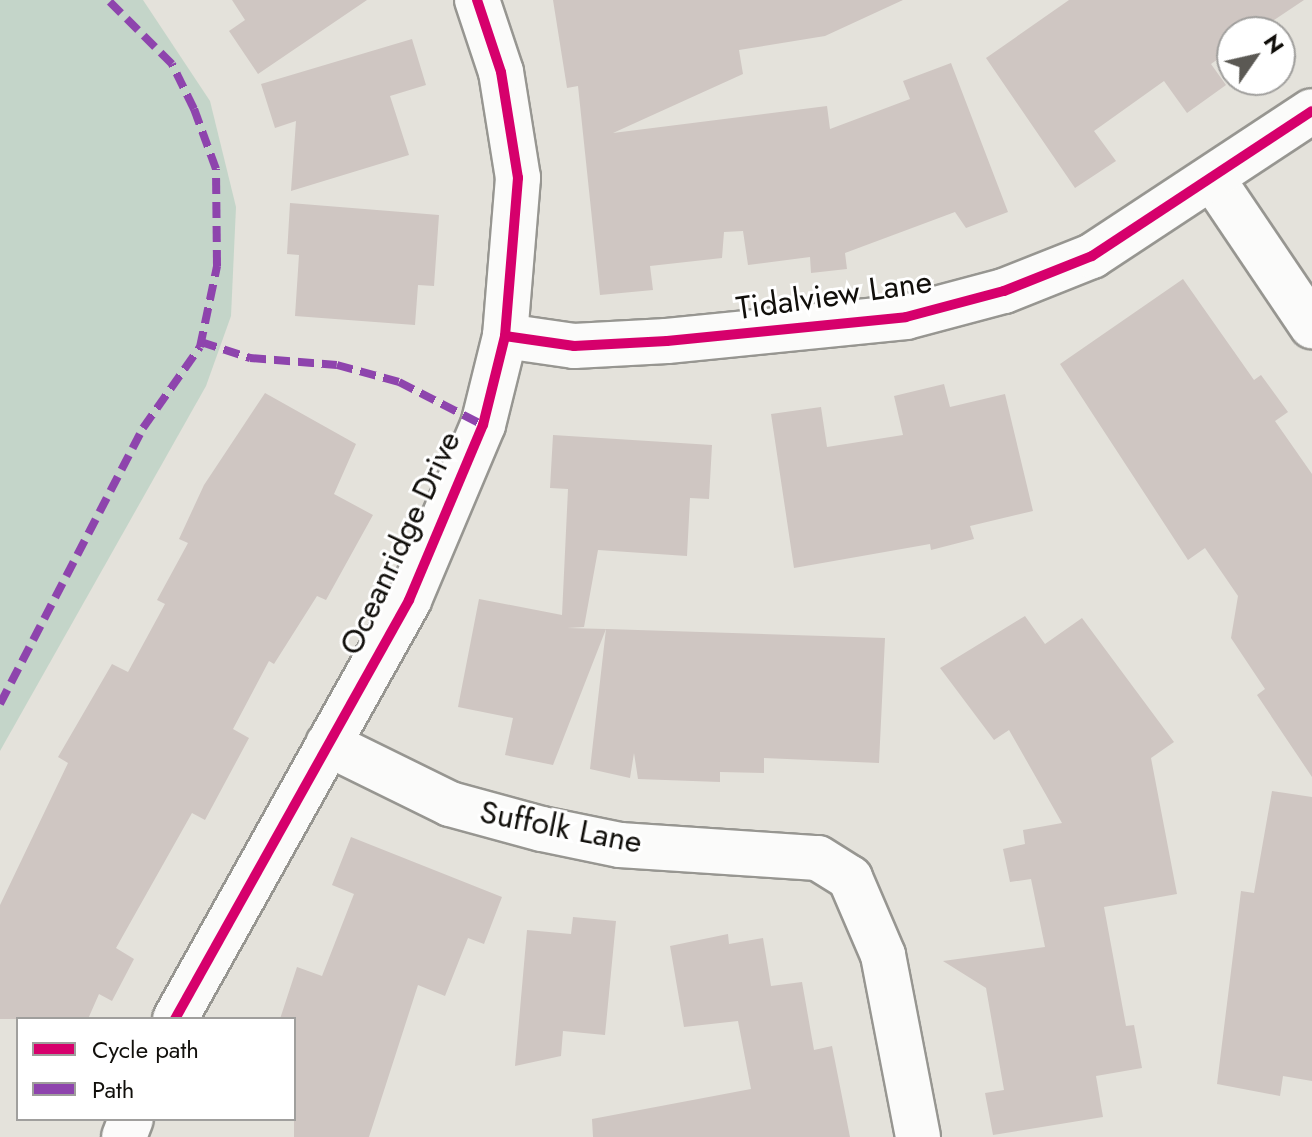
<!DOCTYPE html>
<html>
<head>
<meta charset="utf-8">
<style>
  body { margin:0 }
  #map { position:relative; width:1312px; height:1137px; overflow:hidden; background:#e4e2db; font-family:Jost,sans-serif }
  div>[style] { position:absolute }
  .green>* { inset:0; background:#c4d5c9 }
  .building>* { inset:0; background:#cfc6c2 }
  .roads { filter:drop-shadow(2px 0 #979691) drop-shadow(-2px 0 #979691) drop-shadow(0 2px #979691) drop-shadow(0 -2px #979691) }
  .minor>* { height:44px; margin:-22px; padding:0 22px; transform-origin:22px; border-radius:22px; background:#fbfbfa }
  .quiet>* { height:8px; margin-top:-4px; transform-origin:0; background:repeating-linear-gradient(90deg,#8e44ad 0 16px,transparent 0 24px) }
  .cycleway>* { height:10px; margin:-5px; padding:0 5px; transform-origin:5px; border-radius:5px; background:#d6006c }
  span { translate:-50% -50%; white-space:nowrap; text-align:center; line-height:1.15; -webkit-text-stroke:6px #fff; paint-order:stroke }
  .street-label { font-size:32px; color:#110f0b }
  .legend { position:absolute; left:16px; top:1017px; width:280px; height:104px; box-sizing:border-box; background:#fff; border:2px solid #a09f9d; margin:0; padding:10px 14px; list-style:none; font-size:24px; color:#110f0b }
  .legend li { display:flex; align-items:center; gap:16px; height:40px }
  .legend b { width:40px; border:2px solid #a09f9d }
  .north { position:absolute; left:1216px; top:16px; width:80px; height:80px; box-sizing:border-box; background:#fff; border:2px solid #a09f9d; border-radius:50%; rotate:56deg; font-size:22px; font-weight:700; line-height:32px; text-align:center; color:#110f0b }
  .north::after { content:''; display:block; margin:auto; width:28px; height:36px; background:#5b5954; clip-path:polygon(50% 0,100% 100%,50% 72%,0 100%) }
</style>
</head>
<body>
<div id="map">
  <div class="green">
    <i style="clip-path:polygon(0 0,143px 0,210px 101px,236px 207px,231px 316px,206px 386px,0 751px)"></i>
  </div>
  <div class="building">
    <i style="clip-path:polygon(232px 0,367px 0,258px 74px,229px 31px,245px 20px)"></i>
    <i style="clip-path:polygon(553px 0,903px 0,825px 36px,739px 50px,743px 74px,613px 133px,827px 106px,830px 129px,910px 99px,903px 81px,951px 63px,1008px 212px,966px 228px,955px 212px,845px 253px,847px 269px,811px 273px,810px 257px,748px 265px,743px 231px,724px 232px,722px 258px,650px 266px,653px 290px,600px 295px,578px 86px,567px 88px)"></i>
    <i style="clip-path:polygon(1069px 0,1304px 0,1256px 32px,1232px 32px,1232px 49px,1211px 64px,1226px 85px,1187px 113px,1164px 81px,1094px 131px,1116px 161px,1075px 188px,986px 58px)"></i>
    <i style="clip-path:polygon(412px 39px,426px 85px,390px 96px,409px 155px,291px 191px,296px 121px,275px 128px,261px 84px)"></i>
    <i style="clip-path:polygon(290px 203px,439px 215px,434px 286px,418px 285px,415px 325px,295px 316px,299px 255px,287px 254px)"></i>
    <i style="clip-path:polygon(1183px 279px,1254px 380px,1261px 375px,1288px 412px,1275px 421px,1312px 474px,1312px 777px,1257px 695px,1265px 689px,1231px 638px,1238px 596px,1205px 548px,1188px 560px,1060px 364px)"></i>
    <i style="clip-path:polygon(944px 384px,950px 407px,1005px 394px,1033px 511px,970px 526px,974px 539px,931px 550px,930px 544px,794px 568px,771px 414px,821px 407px,827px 447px,903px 435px,894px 396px)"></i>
    <i style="clip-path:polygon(265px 393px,356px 444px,334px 494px,373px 515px,326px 600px,317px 596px,274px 664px,269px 661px,233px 729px,249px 738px,205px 820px,192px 813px,116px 948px,134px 959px,112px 1001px,99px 994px,88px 1019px,0 1019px,0 905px,68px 763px,58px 757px,112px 664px,128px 672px,165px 604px,157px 600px,188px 543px,179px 539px,204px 485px)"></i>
    <i style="clip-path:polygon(553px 435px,712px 445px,709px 499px,690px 498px,687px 556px,598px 550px,584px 627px,567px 628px,606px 629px,553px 765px,505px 755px,513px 718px,458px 707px,479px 599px,562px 615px,568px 489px,550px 488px)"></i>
    <i style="clip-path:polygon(1025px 616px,1045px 644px,1082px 618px,1174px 742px,1151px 758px,1177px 894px,1104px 907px,1126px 1026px,1134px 1025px,1142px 1068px,1096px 1076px,1103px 1117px,993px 1135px,985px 1093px,1004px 1090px,986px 988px,943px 961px,1045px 947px,1031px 879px,1010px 882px,1003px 849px,1025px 844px,1023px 830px,1062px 823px,1009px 730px,994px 740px,940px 668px)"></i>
    <i style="clip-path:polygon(606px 629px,885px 638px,879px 763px,764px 758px,764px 773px,720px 772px,720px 782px,638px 779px,634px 753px,630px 778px,590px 769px)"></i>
    <i style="clip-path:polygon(1272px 791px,1312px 797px,1312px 1081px,1283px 1076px,1280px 1096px,1217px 1084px,1241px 891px,1254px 893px)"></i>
    <i style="clip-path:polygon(351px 837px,502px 897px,484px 944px,468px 938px,445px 996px,418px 985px,369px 1137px,294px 1137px,294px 1019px,280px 1019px,297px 967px,322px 976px,354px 894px,332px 885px)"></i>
    <i style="clip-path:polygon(573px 917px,616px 921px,605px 1035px,563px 1031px,561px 1056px,515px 1066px,527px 930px,571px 934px)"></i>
    <i style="clip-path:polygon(728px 934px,729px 944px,763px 938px,771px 986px,802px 982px,814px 1050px,832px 1046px,850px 1137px,593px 1137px,592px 1119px,751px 1089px,738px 1021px,684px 1027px,670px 946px)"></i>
  </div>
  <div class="roads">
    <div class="minor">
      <i style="left:1212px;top:178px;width:179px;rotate:56deg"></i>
      <i style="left:505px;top:336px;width:70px;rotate:8.2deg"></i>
      <i style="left:574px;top:346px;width:93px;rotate:-3.1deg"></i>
      <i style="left:667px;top:341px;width:240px;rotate:-5.7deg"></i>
      <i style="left:906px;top:317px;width:101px;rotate:-14.9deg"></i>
      <i style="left:1004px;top:291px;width:95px;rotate:-21.7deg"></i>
      <i style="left:1092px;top:256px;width:263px;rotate:-33.4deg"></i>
      <i style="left:328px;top:744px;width:136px;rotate:26.2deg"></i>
      <i style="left:450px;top:804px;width:95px;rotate:15.2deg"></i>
      <i style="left:542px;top:829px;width:80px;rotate:11.6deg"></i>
      <i style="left:620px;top:845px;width:198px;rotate:3.8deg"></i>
      <i style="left:818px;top:858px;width:38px;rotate:32deg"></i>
      <i style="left:850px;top:878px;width:84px;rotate:66.8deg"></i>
      <i style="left:883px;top:955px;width:185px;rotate:79.1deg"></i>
      <i style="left:175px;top:1019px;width:480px;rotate:-60.8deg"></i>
      <i style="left:409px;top:600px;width:190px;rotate:-67.1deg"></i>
      <i style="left:483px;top:425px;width:92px;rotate:-76.1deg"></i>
      <i style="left:505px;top:336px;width:159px;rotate:-85.3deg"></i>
      <i style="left:518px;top:178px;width:107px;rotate:-99.1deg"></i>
      <i style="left:501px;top:72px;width:76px;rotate:-108.4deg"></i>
      <i style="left:124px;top:1137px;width:19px;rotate:-69deg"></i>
    </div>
  </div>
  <div class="quiet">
    <i style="left:201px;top:342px;width:52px;rotate:18.1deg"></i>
    <i style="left:250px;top:358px;width:87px;rotate:4.6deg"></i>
    <i style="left:337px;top:365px;width:64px;rotate:15.3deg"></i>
    <i style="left:399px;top:382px;width:94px;rotate:27.1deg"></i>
    <i style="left:0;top:704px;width:311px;rotate:-62.6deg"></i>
    <i style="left:143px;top:428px;width:99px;rotate:-54.9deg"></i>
    <i style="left:200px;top:347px;width:83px;rotate:-78.1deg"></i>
    <i style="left:217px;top:266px;width:97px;rotate:-90.6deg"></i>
    <i style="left:216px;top:169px;width:64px;rotate:-110.1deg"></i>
    <i style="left:194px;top:109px;width:50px;rotate:-116.1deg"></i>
    <i style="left:172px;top:64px;width:91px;rotate:-135deg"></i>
  </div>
  <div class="cycleway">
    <i style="left:505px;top:336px;width:70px;rotate:8.2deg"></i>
    <i style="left:574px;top:346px;width:93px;rotate:-3.1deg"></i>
    <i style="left:667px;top:341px;width:240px;rotate:-5.7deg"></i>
    <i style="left:906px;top:317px;width:101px;rotate:-14.9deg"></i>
    <i style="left:1004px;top:291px;width:95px;rotate:-21.7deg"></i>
    <i style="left:1092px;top:256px;width:263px;rotate:-33.4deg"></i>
    <i style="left:175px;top:1019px;width:480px;rotate:-60.8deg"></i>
    <i style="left:409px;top:600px;width:190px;rotate:-67.1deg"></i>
    <i style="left:483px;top:425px;width:92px;rotate:-76.1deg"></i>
    <i style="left:505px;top:336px;width:159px;rotate:-85.3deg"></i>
    <i style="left:518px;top:178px;width:107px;rotate:-99.1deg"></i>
    <i style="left:501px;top:72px;width:76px;rotate:-108.4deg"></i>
  </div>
  <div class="street-label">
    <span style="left:834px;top:295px;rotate:-8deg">Tidalview Lane</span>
    <span style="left:400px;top:543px;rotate:-65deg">Oceanridge Drive</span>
    <span style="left:561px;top:827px;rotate:11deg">Suffolk Lane</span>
  </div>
  <ul class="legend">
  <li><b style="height:10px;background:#d6006c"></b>Cycle path</li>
  <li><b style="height:10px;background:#8e44ad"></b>Path</li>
  </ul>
  <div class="north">N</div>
</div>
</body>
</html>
